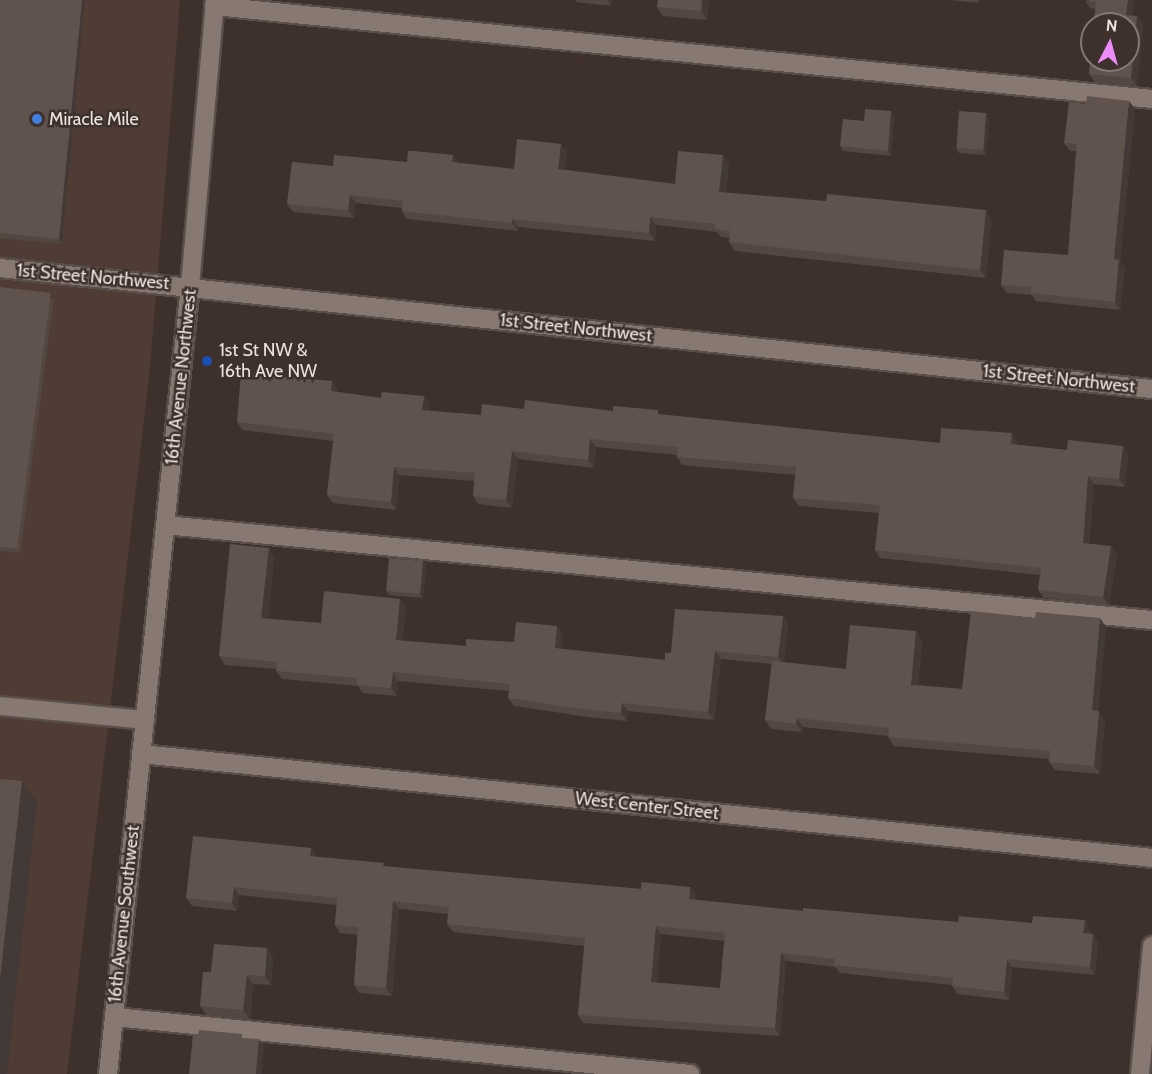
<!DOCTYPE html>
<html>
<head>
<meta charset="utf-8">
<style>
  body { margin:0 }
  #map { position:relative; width:1152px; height:1074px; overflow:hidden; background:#3e312c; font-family:Cabin,sans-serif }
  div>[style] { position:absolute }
  .built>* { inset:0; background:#4f3c35 }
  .roads { filter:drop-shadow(2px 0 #584e4a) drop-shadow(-2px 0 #584e4a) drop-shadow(0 2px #584e4a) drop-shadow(0 -2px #584e4a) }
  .minor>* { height:18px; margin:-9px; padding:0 9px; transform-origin:9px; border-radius:9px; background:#877872 }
  .wall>* { inset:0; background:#534742 }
  .shaded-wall>* { inset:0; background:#433936; transform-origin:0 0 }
  .building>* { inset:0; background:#60524d; transform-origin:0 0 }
  .dots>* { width:16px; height:16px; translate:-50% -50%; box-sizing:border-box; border:3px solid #3e312c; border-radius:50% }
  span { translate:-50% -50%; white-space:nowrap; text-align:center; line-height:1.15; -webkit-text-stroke:5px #3e312c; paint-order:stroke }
  .poi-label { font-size:18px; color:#ebe3e0 }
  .left { translate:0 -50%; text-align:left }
  .street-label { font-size:18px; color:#ebe3e0 }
  .north { position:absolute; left:1080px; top:12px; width:60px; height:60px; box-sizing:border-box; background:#3e312c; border:2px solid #837874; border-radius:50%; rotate:6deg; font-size:16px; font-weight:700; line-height:24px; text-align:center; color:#ebe3e0 }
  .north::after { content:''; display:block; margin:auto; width:21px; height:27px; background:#ec8cfa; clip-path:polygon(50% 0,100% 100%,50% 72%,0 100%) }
</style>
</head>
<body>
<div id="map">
  <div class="built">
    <i style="clip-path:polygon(0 0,180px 0,150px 368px,67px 1074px,0 1074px)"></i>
  </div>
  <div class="roads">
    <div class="minor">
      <i style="left:214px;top:6px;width:943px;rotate:5.66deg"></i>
      <i style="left:0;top:268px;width:1158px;rotate:6deg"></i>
      <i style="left:165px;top:525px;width:992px;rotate:5.5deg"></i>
      <i style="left:0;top:706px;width:146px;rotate:5.5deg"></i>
      <i style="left:141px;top:754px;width:1016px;rotate:5.87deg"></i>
      <i style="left:114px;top:1017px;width:579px;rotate:5.65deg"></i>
      <i style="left:108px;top:1074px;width:792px;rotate:-84.06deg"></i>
      <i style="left:190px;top:286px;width:287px;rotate:-85deg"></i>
      <i style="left:1140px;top:1074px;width:129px;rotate:-84.6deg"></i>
    </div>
  </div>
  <div class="wall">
    <i style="clip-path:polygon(0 0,62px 244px,0 238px)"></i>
    <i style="clip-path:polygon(575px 0,612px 0,611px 6px,576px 2px)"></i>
    <i style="clip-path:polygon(658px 0,709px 0,707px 20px,663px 16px,657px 7px)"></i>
    <i style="clip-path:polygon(949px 0,979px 0,978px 3px)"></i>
    <i style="clip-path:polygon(1134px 0,1132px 16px,1137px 16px,1143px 24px,1137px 86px,1095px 82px,1089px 74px,1095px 9px,1090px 8px,1085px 1px)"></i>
    <i style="clip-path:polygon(1135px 109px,1120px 261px,1125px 268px,1120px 310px,1036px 301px,1032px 295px,1007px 293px,1001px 285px,1068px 255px,1076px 151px,1070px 151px,1064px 143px)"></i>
    <i style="clip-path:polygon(891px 111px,894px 116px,891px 156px,843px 151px,840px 146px,864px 121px)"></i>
    <i style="clip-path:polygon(986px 113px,989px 118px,986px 155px,959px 153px,956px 148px)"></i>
    <i style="clip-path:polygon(567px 152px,565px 170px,675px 184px,729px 164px,726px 193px,991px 219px,986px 278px,735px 251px,729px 242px,730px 238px,721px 237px,717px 232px,656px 225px,655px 241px,518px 227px,518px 231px,407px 219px,402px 211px,402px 208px,356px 203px,354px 218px,293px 212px,287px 204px,333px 166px,407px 162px,453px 155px,459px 163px,514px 169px)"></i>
    <i style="clip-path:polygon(0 287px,54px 297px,20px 553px,0 551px)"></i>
    <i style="clip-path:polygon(332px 381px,337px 389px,337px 392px,381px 398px,424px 396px,429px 404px,429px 411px,481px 415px,524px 409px,613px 411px,662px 415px,940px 443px,1017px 441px,1017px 445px,1067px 450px,1123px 446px,1128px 454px,1125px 487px,1094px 484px,1089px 544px,1117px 554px,1109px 605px,1044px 598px,1038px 590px,1040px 575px,880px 558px,875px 550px,879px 513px,799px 506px,793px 498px,795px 475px,682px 465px,677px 457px,677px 455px,596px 447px,594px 468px,518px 459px,512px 508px,478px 504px,473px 496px,474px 481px,399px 475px,396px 510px,333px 503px,327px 495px,333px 441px,242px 430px,237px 422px)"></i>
    <i style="clip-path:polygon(274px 556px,268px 619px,321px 623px,406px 607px,402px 641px,466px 646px,514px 642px,557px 626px,563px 634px,561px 649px,665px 660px,671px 653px,783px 616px,788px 624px,784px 662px,846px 669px,922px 640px,918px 685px,962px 689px,1106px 627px,1098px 711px,1105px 720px,1100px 774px,1055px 770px,1049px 762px,1049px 759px,894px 746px,888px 737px,888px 736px,803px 727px,802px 732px,771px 729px,765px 720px,772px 664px,721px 659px,714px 720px,628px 711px,627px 721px,588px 717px,514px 706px,508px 698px,509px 691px,398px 681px,397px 696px,363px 693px,358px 686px,282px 679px,276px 671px,276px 669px,225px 665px,219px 656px)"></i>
    <i style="clip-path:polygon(423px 561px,426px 565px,423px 598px,389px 595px,386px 591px)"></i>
    <i style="clip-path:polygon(evenodd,311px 848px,317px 857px,386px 867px,641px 889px,690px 887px,696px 895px,695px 900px,803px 911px,958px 922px,1032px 923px,1085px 920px,1090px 929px,1090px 934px,1093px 934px,1098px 942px,1095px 975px,1012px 967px,1009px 1000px,957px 994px,952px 985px,840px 973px,835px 967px,786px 961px,780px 1036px,583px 1023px,578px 1015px,584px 946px,453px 932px,447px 924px,448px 914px,399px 909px,392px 996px,359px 993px,354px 985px,358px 935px,340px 933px,335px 925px,337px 905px,239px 895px,237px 911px,192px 906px,186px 898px,311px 848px,661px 934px,724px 941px,720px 988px,657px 983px,661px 934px)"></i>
    <i style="clip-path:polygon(267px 948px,273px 957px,271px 985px,253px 984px,250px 1019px,206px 1015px,200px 1006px,211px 972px)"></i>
  </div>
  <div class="shaded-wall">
    <i style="clip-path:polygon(82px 0,85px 0,62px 244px,59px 239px)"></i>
    <i style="clip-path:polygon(607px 0,612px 0,611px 6px)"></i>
    <i style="clip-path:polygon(702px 0,709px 0,707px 20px,701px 11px)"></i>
    <i style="clip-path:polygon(1128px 0,1134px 0,1132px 23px,1126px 15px)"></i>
    <i style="clip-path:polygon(1137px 16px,1143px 24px,1137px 86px,1131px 78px)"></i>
    <i style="clip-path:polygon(1129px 101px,1135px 109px,1120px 261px,1125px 268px,1120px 310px,1115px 302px,1114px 259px)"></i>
    <i style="clip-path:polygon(891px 111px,894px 116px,891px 156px,888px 151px)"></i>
    <i style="clip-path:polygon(986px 113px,989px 118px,986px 155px,983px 151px)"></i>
    <i style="clip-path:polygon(561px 144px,567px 152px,564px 178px,558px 169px)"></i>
    <i style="clip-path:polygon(453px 155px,459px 163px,452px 162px)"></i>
    <i style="clip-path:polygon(723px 155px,729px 164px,725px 201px,719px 192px)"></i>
    <i style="clip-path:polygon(350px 195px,356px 203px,354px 218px,348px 210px)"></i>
    <i style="clip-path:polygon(986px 210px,991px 219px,986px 278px,980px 270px)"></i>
    <i style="clip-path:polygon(650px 217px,656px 225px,655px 241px,649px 233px)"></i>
    <i style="clip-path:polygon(512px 219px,518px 227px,518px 231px,512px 223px)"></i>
    <i style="left:51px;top:293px;width:5px;height:258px;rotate:53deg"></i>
    <i style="clip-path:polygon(332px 381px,337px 389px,336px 399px,331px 391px)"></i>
    <i style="clip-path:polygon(424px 396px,429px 404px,428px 418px,422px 410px)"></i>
    <i style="clip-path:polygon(1012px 433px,1017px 441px,1016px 452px,1011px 444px)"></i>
    <i style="clip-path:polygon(590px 439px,596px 447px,594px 468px,588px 460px)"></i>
    <i style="clip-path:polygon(1123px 446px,1128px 454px,1125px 487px,1119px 479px)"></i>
    <i style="clip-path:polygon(512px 451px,518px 459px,512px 508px,506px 500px)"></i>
    <i style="clip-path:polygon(394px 467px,399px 475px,396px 510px,391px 502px)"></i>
    <i style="clip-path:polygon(1088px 476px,1094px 484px,1088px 551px,1083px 543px)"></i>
    <i style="clip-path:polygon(1111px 546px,1117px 554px,1109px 605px,1103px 597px)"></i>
    <i style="clip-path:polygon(269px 548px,274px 556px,267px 626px,261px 618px)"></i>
    <i style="clip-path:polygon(423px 561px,426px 565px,423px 598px,420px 594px)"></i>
    <i style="clip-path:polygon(400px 599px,406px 607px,402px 648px,396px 640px)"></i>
    <i style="clip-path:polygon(783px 616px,788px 624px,784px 665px,778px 657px)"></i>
    <i style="clip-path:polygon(1100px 618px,1106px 627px,1098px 719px,1092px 710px)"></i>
    <i style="clip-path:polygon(557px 626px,563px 634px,560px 657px,555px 648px)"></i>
    <i style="clip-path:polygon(916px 631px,922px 640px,917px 693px,911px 685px)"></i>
    <i style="clip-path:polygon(715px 651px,721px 659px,714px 720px,708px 712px)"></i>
    <i style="clip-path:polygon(393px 672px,398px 681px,397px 696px,391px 688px)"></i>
    <i style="clip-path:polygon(622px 703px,628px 711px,627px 721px,621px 713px)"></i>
    <i style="clip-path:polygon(1099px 711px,1105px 720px,1100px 774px,1094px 766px)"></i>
    <i style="clip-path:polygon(797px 718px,803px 727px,802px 732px,796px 724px)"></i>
    <i style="clip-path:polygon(22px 781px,37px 802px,7px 1074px,0 1074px,0 979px)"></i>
    <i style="clip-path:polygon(311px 848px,317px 856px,316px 864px,310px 856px)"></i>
    <i style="clip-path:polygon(234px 887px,239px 895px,237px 911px,232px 903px)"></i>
    <i style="clip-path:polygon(690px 887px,696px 895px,695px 907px,689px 899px)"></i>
    <i style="clip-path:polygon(393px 901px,399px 909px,392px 996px,386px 988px)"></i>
    <i style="clip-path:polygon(1085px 920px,1090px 929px,1089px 941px,1083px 933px)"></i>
    <i style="clip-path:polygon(656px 926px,661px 934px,657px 990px,651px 982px)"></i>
    <i style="clip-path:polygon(1093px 934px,1098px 942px,1095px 975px,1090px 967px)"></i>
    <i style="clip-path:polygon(267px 948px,273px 957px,271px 985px,265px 976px)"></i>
    <i style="clip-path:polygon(781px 953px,786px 961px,780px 1036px,775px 1028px)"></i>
    <i style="clip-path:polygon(1007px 959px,1012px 967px,1009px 1000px,1004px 992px)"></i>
    <i style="clip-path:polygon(247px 975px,253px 984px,250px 1019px,243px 1010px)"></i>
    <i style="clip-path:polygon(259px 1039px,264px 1047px,262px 1074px,256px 1074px)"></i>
  </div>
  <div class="building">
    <i style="clip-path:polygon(0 0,82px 0,59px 239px,0 233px)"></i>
    <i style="clip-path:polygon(658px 0,702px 0,701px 11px,657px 7px)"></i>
    <i style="clip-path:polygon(1085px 0,1128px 0,1126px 15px,1137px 16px,1131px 78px,1089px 74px,1092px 45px,1092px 60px,1128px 60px,1128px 24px,1094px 24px,1096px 2px)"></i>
    <i style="clip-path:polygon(1087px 96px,1129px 101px,1114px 259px,1119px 260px,1115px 302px,1031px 293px,1031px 287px,1001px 285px,1004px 250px,1068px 255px,1077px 144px,1064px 143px,1069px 102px,1086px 104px)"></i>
    <i style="clip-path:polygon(865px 109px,891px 111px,888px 151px,840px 146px,843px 119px,864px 121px)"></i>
    <i style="left:959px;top:111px;width:27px;height:37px;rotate:4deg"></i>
    <i style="clip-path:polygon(517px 139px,561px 144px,558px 169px,675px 184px,678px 151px,723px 155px,719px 192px,826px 201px,827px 194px,986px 210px,980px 270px,729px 242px,730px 231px,715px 229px,715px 224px,650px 217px,649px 233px,512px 219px,512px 223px,402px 211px,403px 201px,350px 195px,348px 210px,287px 204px,292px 162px,333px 166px,334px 155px,407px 162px,408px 151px,414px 151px,453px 155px,452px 162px,514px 169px)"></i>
    <i style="clip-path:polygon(0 287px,51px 293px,17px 549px,0 547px)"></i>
    <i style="clip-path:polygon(241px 373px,332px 381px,331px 391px,381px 398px,382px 392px,424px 396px,422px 410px,481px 415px,482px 404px,524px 409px,525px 400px,613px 411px,613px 406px,658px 410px,658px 414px,940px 443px,941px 428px,1012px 433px,1011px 444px,1067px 450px,1068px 440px,1123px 446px,1119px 479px,1088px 476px,1083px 543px,1111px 546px,1103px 597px,1038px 590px,1041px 568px,875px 550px,880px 505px,793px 498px,796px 467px,677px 457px,678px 447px,590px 439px,588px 460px,512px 451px,506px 500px,473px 496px,475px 473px,394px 467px,391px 502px,327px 495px,334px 434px,237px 422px)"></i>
    <i style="clip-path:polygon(230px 544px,269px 548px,261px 618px,321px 623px,324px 591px,400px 599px,396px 640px,466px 646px,466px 639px,514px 642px,516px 622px,557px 626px,555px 648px,665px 660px,665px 653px,671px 653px,675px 609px,783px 616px,778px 657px,715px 651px,708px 712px,622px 703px,621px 713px,582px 709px,508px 698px,510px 684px,393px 672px,391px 688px,357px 685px,357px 678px,276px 671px,277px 662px,219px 656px)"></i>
    <i style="left:389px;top:558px;width:34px;height:33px;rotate:5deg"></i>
    <i style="clip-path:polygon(971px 611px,1035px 618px,1036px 612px,1100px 618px,1092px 710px,1099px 711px,1094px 766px,1049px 762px,1050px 751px,888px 737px,889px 728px,797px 718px,796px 724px,765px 720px,772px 661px,846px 669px,850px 625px,916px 631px,911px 685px,962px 689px)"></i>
    <i style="clip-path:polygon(0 779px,22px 781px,0 979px)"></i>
    <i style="clip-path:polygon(evenodd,193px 836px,311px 848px,310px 856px,384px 863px,383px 866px,641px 889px,641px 882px,690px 887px,689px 899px,803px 911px,803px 908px,958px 922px,959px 916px,1032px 923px,1033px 916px,1085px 920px,1083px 933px,1093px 934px,1090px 967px,1007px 959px,1004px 992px,952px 986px,953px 978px,834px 965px,835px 959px,781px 953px,775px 1028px,578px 1015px,585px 938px,447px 924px,449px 907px,393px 901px,386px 988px,354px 985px,358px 927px,335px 925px,337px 898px,234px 887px,232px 903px,186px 898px,193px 836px,656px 926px,725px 933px,720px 988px,651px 982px,656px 926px)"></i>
    <i style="clip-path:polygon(214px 944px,267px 948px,265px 976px,247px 975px,243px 1010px,200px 1006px,203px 972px,211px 972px)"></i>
    <i style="clip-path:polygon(199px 1030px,242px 1034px,242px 1038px,259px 1039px,256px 1074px,189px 1074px,193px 1034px,198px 1034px)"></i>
  </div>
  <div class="dots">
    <i style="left:37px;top:119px;background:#3f7fe0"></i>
    <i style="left:207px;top:361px;background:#1a4fb4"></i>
  </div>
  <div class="poi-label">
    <span class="left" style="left:49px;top:119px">Miracle Mile</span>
    <span class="left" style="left:219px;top:361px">1st St NW &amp;<br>16th Ave NW</span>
  </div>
  <div class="street-label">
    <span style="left:93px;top:277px;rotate:5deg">1st Street Northwest</span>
    <span style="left:576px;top:328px;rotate:6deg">1st Street Northwest</span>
    <span style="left:181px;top:377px;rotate:-84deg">16th Avenue Northwest</span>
    <span style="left:1059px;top:379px;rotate:6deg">1st Street Northwest</span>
    <span style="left:647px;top:806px;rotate:6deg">West Center Street</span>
    <span style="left:124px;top:914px;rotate:-84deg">16th Avenue Southwest</span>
  </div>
  <div class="north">N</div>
</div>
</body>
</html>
